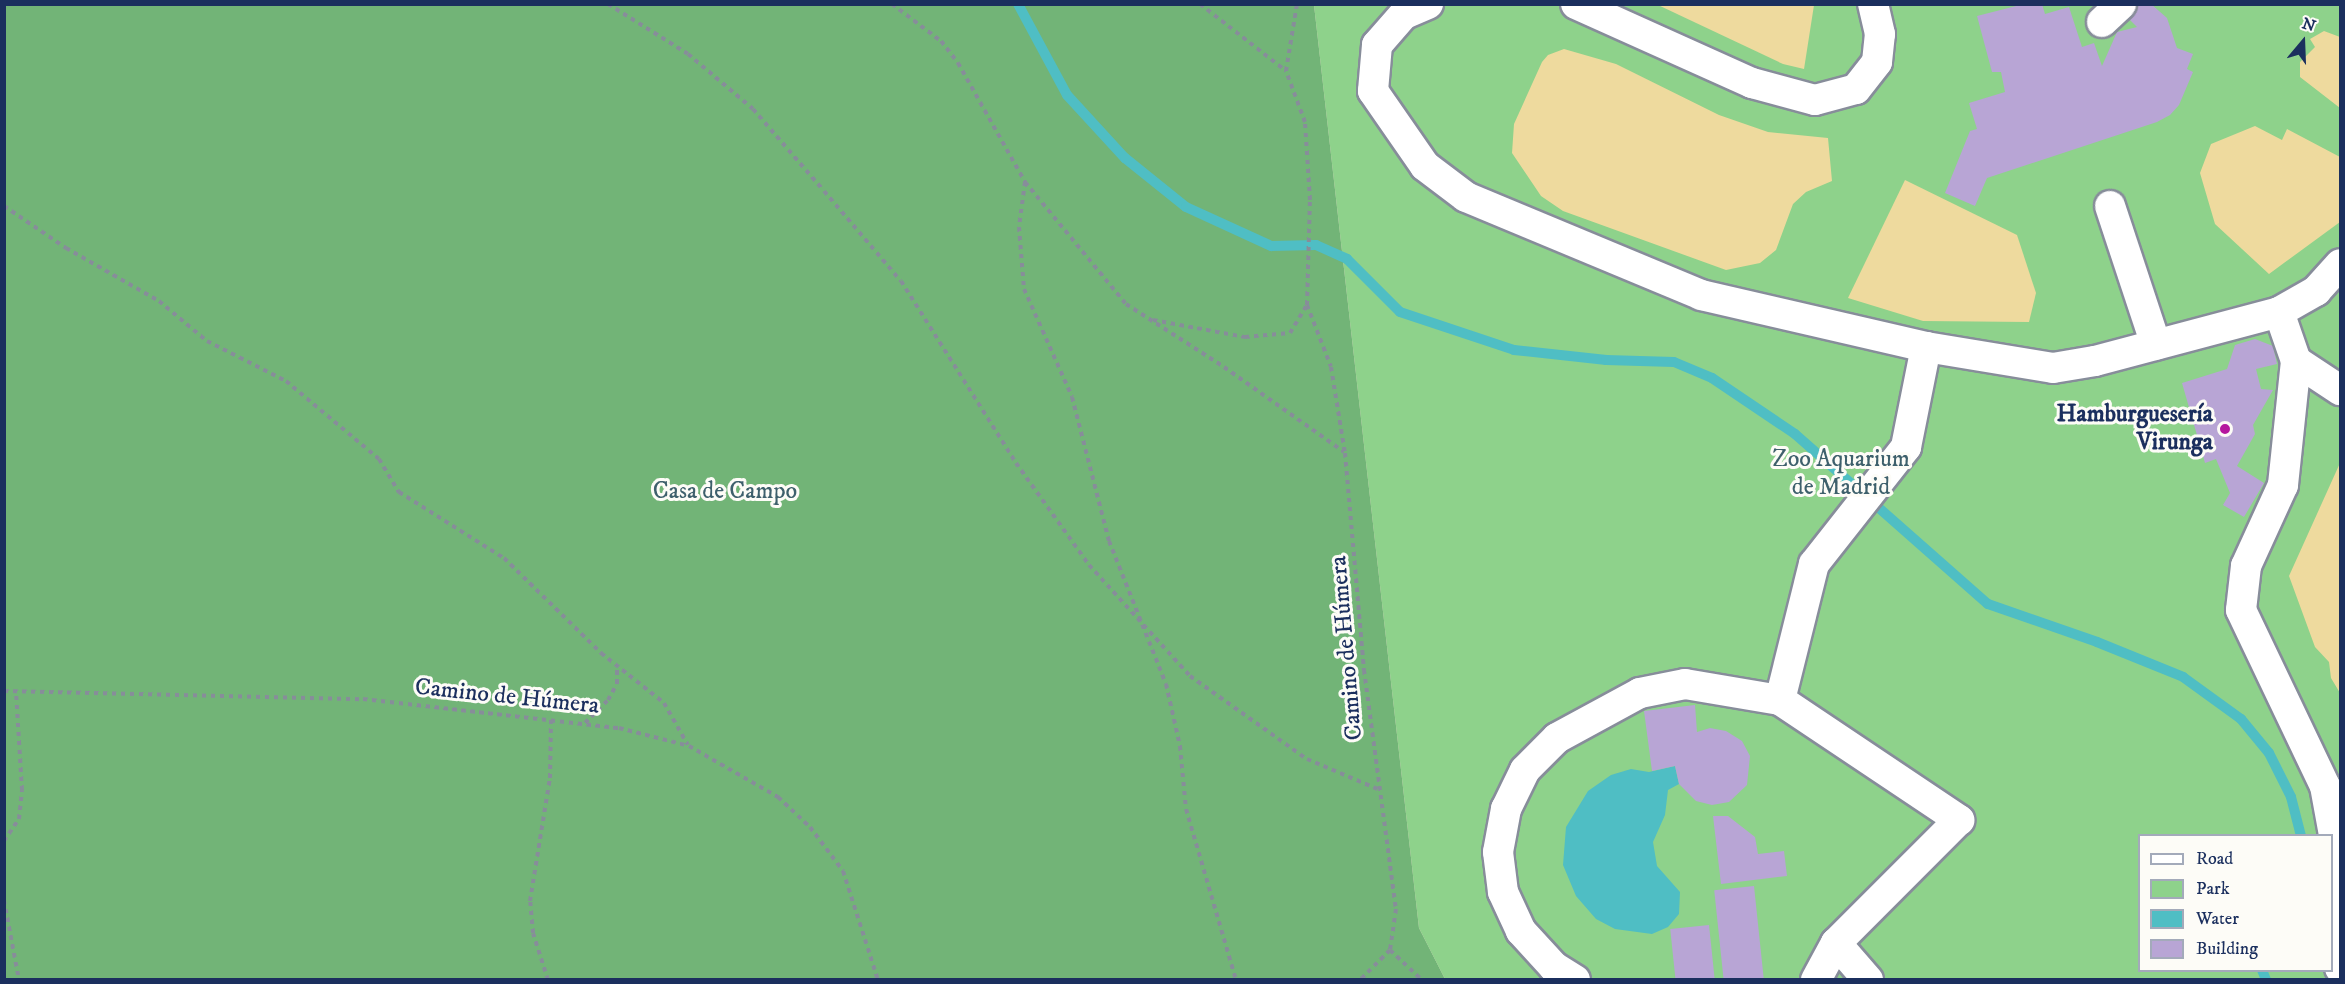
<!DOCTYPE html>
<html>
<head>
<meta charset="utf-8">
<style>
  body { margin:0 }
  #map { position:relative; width:2345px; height:984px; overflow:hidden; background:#f3ebd5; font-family:"IM FELL DW Pica",serif }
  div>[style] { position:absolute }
  .green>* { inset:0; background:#8ed28b }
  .forest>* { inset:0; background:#72b477 }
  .sand>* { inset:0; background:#eeda9e }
  .water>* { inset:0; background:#4fbec4 }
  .stream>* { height:10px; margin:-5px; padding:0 5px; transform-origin:5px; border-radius:5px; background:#4fbec4 }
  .building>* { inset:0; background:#b8a5d5; transform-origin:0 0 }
  .path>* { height:4px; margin-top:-2px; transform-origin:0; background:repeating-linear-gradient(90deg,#878d9a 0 4.5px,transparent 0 9px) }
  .roads { filter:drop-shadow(2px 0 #878d9a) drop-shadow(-2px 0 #878d9a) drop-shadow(0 2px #878d9a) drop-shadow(0 -2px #878d9a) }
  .street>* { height:30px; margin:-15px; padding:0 15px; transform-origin:15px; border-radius:15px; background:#fff }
  .dots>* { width:16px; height:16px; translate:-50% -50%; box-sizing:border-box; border:3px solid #fdfcf7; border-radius:50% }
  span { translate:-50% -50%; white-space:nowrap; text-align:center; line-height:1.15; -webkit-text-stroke:6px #fdfcf7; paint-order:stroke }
  .poi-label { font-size:24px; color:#1b2f5e; font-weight:700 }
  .right { translate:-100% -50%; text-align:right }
  .park-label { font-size:24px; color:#3e606c }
  .street-label { font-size:24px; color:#1b2f5e }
  .frame { position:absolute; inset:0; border:6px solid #1b2f5e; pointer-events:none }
  .legend { position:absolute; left:2138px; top:834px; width:195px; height:138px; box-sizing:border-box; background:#fdfcf7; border:2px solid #a3aaba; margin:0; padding:8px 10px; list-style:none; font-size:18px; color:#1b2f5e }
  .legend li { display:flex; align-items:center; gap:12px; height:30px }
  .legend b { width:30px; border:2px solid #a3aaba }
  .north { position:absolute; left:2273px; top:12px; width:60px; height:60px; -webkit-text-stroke:4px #fdfcf7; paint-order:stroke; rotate:19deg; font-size:16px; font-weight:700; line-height:24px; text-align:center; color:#1b2f5e }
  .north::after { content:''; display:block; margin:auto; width:21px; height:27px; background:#1b2f5e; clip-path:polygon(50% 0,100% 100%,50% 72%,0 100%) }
</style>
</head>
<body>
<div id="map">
  <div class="green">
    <i style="clip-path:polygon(evenodd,1314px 5px,2340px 5px,2340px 979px,1445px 979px,1419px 928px,1314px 5px,2140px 836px,2332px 836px,2332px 970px,2140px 970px,2140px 836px)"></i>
  </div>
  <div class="forest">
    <i style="clip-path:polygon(5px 4px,1314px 5px,1419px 928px,1445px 979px,5px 979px)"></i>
  </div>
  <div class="sand">
    <i style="clip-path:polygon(1658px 5px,1814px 5px,1804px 69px,1783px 64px)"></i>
    <i style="clip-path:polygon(2324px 31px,2340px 37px,2340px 108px,2300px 77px,2300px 62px,2315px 47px,2310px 39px)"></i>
    <i style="clip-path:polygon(1564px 49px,1616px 64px,1719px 115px,1768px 132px,1828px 138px,1832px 181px,1806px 192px,1793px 204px,1776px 250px,1760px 263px,1726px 270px,1563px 211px,1541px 196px,1512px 153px,1514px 124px,1542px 62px,1548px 55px)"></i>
    <i style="clip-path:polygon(2255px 126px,2282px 140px,2287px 129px,2340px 157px,2340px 222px,2269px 274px,2215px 224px,2200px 173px,2211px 144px)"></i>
    <i style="clip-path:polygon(1905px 180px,2017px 235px,2036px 293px,2029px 322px,1923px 321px,1848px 298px)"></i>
    <i style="clip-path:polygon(2340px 463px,2340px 693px,2331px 678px,2329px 662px,2315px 647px,2289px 576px)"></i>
  </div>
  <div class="water">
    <i style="clip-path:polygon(1675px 766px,1679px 784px,1668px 790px,1665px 815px,1653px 842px,1657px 866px,1680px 892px,1679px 914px,1668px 927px,1652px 934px,1615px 929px,1596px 919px,1576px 896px,1563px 865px,1566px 827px,1588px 791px,1611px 775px,1631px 769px,1649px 772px)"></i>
  </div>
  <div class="stream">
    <i style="left:1018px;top:4px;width:103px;rotate:61.7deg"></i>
    <i style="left:1067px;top:95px;width:86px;rotate:47.4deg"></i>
    <i style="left:1125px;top:158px;width:78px;rotate:38.8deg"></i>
    <i style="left:1186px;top:207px;width:94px;rotate:24.6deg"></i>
    <i style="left:1271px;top:246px;width:45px;rotate:-1.3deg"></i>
    <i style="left:1316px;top:245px;width:34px;rotate:24deg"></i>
    <i style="left:1347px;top:259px;width:75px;rotate:45deg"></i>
    <i style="left:1400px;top:312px;width:120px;rotate:18.4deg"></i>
    <i style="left:1514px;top:350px;width:93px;rotate:6.2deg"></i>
    <i style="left:1606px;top:360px;width:68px;rotate:1.7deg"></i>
    <i style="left:1674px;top:362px;width:41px;rotate:22.8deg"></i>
    <i style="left:1712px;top:378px;width:100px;rotate:34deg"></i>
    <i style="left:1795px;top:434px;width:257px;rotate:41.4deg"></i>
    <i style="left:1988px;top:604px;width:115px;rotate:19.2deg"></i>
    <i style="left:2097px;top:642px;width:93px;rotate:22.1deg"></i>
    <i style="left:2183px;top:677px;width:72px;rotate:35.9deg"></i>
    <i style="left:2241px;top:719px;width:44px;rotate:50.5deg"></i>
    <i style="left:2269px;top:753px;width:49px;rotate:63.4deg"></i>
    <i style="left:2291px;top:797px;width:40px;rotate:75.6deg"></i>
    <i style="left:2262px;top:970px;width:11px;rotate:68deg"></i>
  </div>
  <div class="building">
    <i style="clip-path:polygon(2024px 4px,2042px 4px,2045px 14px,2069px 7px,2082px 47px,2094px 43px,2102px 66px,2117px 32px,2137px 27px,2129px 19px,2139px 4px,2151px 4px,2167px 18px,2177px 48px,2193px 54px,2187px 69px,2193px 72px,2179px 105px,2170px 115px,2157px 122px,1987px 178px,1975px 206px,1945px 193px,1970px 131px,1977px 129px,1969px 103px,2005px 92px,2001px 72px,1992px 72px,1977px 16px)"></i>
    <i style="clip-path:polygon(2255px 339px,2273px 346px,2277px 364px,2256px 369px,2261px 389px,2273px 390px,2253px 425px,2255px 434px,2237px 466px,2264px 483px,2244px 517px,2223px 505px,2230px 493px,2216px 459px,2205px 463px,2182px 383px,2227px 369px,2235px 345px)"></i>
    <i style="clip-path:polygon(1695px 705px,1697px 732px,1710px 728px,1726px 731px,1742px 741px,1750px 756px,1747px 785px,1729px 802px,1712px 805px,1696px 801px,1679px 784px,1675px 766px,1652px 771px,1644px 711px)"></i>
    <i style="clip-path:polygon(1713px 816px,1728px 816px,1755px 837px,1758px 854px,1784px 851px,1787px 876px,1721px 884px)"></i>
    <i style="left:1754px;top:886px;width:95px;height:40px;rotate:84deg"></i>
    <i style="left:1709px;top:925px;width:55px;height:39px;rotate:84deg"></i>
  </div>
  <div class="path">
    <i style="left:608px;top:4px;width:94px;rotate:32deg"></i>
    <i style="left:688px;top:54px;width:85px;rotate:40.2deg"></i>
    <i style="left:753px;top:109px;width:108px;rotate:49.1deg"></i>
    <i style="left:824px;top:191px;width:118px;rotate:49.5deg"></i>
    <i style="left:901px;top:281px;width:215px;rotate:57.7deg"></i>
    <i style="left:1016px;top:463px;width:125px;rotate:54.4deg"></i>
    <i style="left:1089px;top:565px;width:150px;rotate:47.7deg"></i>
    <i style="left:1190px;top:676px;width:143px;rotate:35.4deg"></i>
    <i style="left:1307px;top:759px;width:79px;rotate:23deg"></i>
    <i style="left:892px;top:4px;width:61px;rotate:37.1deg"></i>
    <i style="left:941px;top:41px;width:28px;rotate:52deg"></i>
    <i style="left:958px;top:63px;width:137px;rotate:60.6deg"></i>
    <i style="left:1025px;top:182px;width:158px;rotate:50.4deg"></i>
    <i style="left:1126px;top:304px;width:117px;rotate:32.7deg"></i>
    <i style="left:1224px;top:367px;width:147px;rotate:35.3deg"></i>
    <i style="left:1200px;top:4px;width:109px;rotate:37.9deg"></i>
    <i style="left:1025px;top:182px;width:45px;rotate:97.6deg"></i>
    <i style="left:1019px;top:227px;width:62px;rotate:85.4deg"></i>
    <i style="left:1024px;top:289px;width:118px;rotate:66deg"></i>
    <i style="left:1072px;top:397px;width:149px;rotate:75.6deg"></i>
    <i style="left:1109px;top:541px;width:154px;rotate:68.3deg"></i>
    <i style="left:1166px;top:684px;width:64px;rotate:77.3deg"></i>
    <i style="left:1180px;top:746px;width:63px;rotate:84.6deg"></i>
    <i style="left:1186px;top:809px;width:178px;rotate:73.7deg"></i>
    <i style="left:4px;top:206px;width:75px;rotate:34.1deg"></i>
    <i style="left:66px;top:248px;width:107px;rotate:29.7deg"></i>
    <i style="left:159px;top:301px;width:62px;rotate:39.8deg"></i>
    <i style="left:207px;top:341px;width:89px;rotate:26.9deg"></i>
    <i style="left:286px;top:381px;width:121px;rotate:40deg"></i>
    <i style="left:379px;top:459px;width:39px;rotate:59deg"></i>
    <i style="left:399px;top:492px;width:124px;rotate:32.2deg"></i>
    <i style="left:504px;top:558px;width:136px;rotate:44.4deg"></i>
    <i style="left:601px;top:653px;width:80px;rotate:38.4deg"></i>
    <i style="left:664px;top:703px;width:48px;rotate:60.3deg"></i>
    <i style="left:1307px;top:305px;width:66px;rotate:68.8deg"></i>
    <i style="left:1331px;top:367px;width:87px;rotate:80.8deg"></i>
    <i style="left:1345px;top:453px;width:218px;rotate:85deg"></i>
    <i style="left:1364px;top:670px;width:241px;rotate:82.4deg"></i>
    <i style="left:1396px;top:909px;width:41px;rotate:98.3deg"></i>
    <i style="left:1390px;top:950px;width:42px;rotate:135deg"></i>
    <i style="left:1153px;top:320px;width:94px;rotate:10.5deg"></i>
    <i style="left:1245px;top:337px;width:45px;rotate:-5.1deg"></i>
    <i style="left:1290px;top:333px;width:33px;rotate:-59deg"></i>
    <i style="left:1307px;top:305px;width:105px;rotate:-88.4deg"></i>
    <i style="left:1310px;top:200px;width:78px;rotate:-93.7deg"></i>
    <i style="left:1305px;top:122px;width:54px;rotate:-110.4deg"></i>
    <i style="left:1286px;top:71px;width:68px;rotate:-80.7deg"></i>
    <i style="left:4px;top:691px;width:359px;rotate:1.3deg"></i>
    <i style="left:363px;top:699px;width:258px;rotate:6.5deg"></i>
    <i style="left:619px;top:728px;width:72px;rotate:14.4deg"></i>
    <i style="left:689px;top:746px;width:103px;rotate:29.8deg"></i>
    <i style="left:778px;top:797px;width:44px;rotate:43.2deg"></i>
    <i style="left:810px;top:827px;width:55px;rotate:53.1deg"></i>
    <i style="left:843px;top:871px;width:114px;rotate:72.2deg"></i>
    <i style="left:585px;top:723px;width:33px;rotate:-45deg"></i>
    <i style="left:608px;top:700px;width:18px;rotate:-61deg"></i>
    <i style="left:617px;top:684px;width:18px;rotate:-90deg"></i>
    <i style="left:4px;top:841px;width:27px;rotate:-56deg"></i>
    <i style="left:19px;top:819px;width:29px;rotate:-84deg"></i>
    <i style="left:22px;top:790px;width:98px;rotate:-93.5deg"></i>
    <i style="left:4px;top:900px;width:81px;rotate:79.4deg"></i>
    <i style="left:1390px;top:950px;width:44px;rotate:43.2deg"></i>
    <i style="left:548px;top:980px;width:49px;rotate:-107.7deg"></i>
    <i style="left:533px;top:933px;width:32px;rotate:-95deg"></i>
    <i style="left:530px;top:901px;width:125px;rotate:-80.8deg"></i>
    <i style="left:550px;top:778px;width:58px;rotate:-89deg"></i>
  </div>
  <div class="roads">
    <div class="street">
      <i style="left:1428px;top:4px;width:26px;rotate:157deg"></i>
      <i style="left:1404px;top:14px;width:41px;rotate:131.1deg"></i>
      <i style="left:1377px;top:45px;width:46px;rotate:95deg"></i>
      <i style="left:1373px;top:91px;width:91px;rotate:55.3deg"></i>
      <i style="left:1425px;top:166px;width:51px;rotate:37.1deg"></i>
      <i style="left:1466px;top:197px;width:255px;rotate:22.6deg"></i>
      <i style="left:1701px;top:295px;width:231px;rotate:13deg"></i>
      <i style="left:1926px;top:347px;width:129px;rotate:9.4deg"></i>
      <i style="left:2053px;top:368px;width:43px;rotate:-9.5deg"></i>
      <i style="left:2095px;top:361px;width:190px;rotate:-14.9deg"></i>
      <i style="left:2279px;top:312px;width:43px;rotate:-29.6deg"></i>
      <i style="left:2316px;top:291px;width:36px;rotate:-48deg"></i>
      <i style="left:1576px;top:4px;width:193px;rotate:24.2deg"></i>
      <i style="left:1752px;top:83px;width:65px;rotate:15.1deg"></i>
      <i style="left:1815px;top:100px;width:42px;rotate:-15deg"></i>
      <i style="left:1856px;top:89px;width:34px;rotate:-52deg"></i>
      <i style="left:1877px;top:62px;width:28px;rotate:-84deg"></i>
      <i style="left:1880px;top:34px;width:31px;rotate:-103deg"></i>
      <i style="left:2102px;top:22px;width:26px;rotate:-43deg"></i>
      <i style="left:2110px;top:206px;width:146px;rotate:71.7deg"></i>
      <i style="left:2279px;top:312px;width:52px;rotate:70.9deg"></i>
      <i style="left:2296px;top:361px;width:53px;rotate:33.4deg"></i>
      <i style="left:2296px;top:361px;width:125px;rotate:96deg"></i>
      <i style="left:2283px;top:485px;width:89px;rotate:114.6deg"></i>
      <i style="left:2246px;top:566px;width:44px;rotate:96.5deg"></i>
      <i style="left:2241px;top:610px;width:195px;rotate:64.5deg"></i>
      <i style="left:2325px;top:786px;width:83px;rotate:79.6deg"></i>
      <i style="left:1780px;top:700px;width:216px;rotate:33.8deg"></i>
      <i style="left:1959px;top:820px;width:174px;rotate:135deg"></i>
      <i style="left:1836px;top:943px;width:42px;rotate:118.4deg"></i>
      <i style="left:2332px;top:920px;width:51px;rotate:-82.2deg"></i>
      <i style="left:2332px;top:924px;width:45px;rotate:79.7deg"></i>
      <i style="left:1836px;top:943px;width:49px;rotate:49.1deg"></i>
      <i style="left:1575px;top:980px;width:25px;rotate:-148deg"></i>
      <i style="left:1554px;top:967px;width:49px;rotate:-132.5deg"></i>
      <i style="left:1521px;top:931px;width:43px;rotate:-114.8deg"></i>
      <i style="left:1503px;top:892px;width:40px;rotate:-97.1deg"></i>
      <i style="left:1498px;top:852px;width:44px;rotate:-79.5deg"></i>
      <i style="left:1506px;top:809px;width:43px;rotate:-64deg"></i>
      <i style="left:1525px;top:770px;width:45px;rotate:-45deg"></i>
      <i style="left:1557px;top:738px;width:94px;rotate:-28.5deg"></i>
      <i style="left:1640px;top:693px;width:46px;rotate:-11.3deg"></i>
      <i style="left:1685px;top:684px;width:96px;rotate:9.6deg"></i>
      <i style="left:1780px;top:700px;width:140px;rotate:-76deg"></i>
      <i style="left:1814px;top:564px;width:149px;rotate:-51.8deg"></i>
      <i style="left:1906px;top:447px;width:102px;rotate:-78.7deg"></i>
    </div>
  </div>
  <div class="dots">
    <i style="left:2225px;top:429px;background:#b5179e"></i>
  </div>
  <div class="poi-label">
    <span class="right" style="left:2213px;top:429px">Hamburguesería<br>Virunga</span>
  </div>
  <div class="park-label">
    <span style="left:1841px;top:474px">Zoo Aquarium<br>de Madrid</span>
    <span style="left:725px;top:492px">Casa de Campo</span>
  </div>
  <div class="street-label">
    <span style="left:1347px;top:648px;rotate:-95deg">Camino de Húmera</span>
    <span style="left:507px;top:697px;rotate:6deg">Camino de Húmera</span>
  </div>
  <div class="frame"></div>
  <ul class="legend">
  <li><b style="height:8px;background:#fff"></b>Road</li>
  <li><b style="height:16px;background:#8ed28b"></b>Park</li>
  <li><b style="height:16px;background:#4fbec4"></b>Water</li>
  <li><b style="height:16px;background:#b8a5d5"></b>Building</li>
  </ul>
  <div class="north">N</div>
</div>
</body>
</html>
